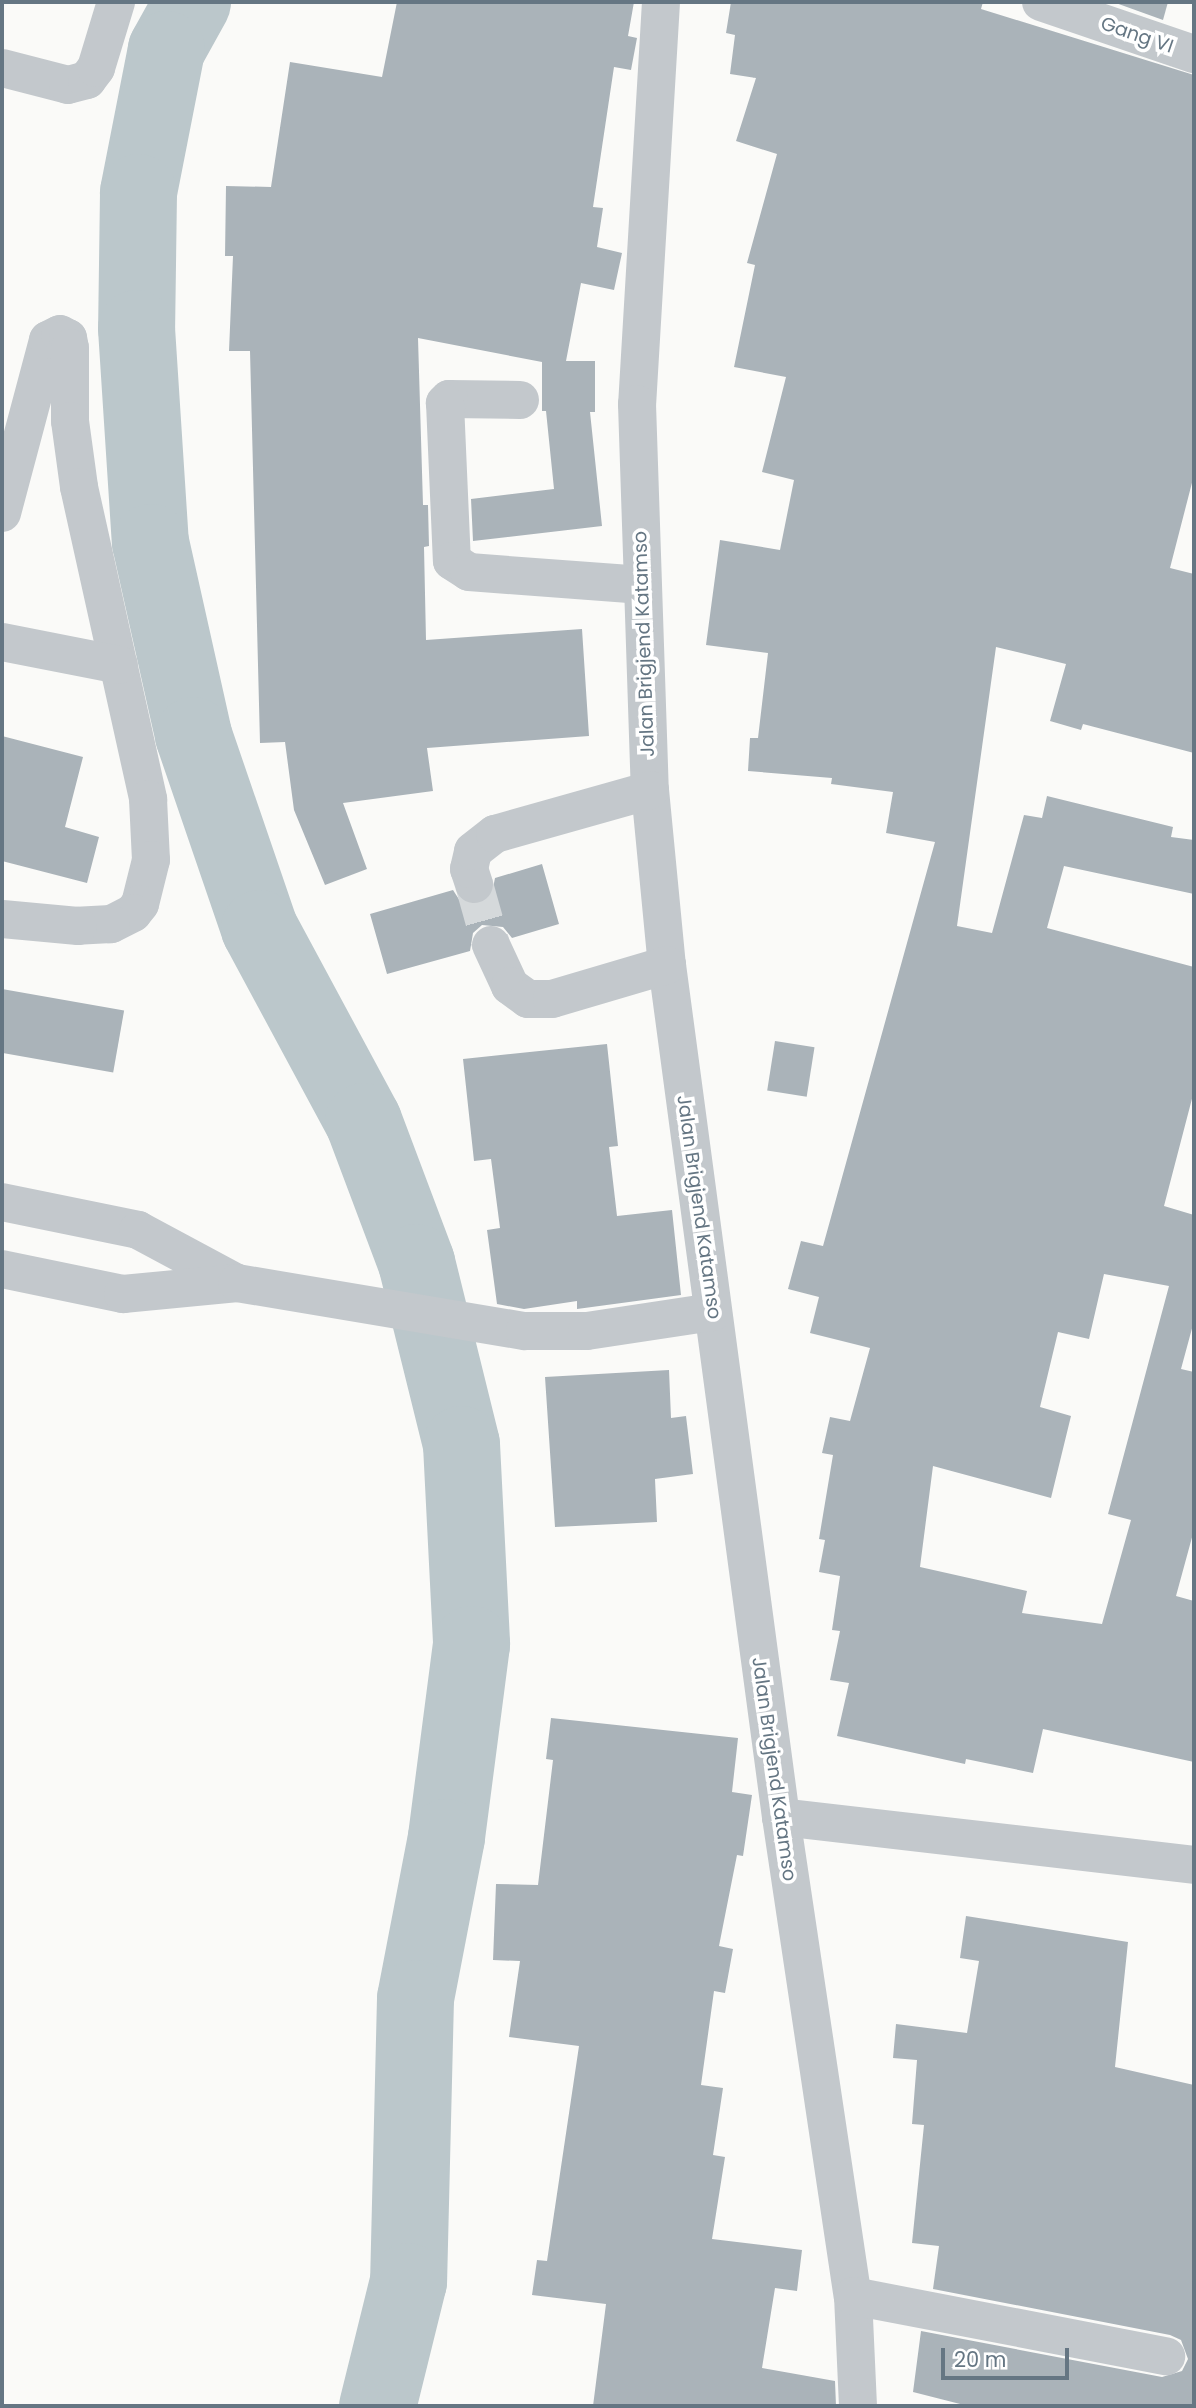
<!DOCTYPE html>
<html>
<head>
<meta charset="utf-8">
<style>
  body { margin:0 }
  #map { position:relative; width:1196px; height:2408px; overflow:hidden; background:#fafaf8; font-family:Poppins,sans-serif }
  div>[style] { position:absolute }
  .river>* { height:77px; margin:-38.5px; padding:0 38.5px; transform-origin:38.5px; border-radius:38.5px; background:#bbc7cb }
  .building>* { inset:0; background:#aab3b9; transform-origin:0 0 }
  .minor-tunnel>* { height:38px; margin-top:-19px; transform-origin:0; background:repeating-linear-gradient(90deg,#d5d9db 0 38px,transparent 0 57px) }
  .minor>* { height:38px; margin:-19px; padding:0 19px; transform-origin:19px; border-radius:19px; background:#c3c8cc }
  span { translate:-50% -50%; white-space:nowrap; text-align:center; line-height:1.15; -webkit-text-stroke:7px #fff; paint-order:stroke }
  .street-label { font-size:19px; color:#657683 }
  .frame { position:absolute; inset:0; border:4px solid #657683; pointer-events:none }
  .scale { position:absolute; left:941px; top:2348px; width:128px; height:32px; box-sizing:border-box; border:4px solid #657683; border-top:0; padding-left:9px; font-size:21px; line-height:24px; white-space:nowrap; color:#657683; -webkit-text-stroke:5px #fff; paint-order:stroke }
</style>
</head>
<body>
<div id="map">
  <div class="river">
    <i style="left:192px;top:2px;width:54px;rotate:119deg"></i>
    <i style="left:166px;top:49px;width:146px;rotate:101.1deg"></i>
    <i style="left:138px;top:192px;width:136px;rotate:90.8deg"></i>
    <i style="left:136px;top:328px;width:214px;rotate:86.3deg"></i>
    <i style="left:150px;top:542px;width:198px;rotate:77.4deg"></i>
    <i style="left:193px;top:735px;width:204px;rotate:71.1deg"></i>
    <i style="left:259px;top:928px;width:219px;rotate:61.7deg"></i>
    <i style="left:363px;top:1121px;width:151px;rotate:69.4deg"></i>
    <i style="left:416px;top:1262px;width:187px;rotate:76.1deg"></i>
    <i style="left:461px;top:1444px;width:200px;rotate:87.1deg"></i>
    <i style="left:471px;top:1644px;width:195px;rotate:97.4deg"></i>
    <i style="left:446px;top:1837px;width:164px;rotate:100.9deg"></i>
    <i style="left:415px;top:1998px;width:283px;rotate:91.4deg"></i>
    <i style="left:408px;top:2281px;width:129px;rotate:103.9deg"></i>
  </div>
  <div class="building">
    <i style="clip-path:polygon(397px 2px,634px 2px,628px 36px,637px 38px,631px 70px,614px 67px,593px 207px,603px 208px,597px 247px,622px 253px,614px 290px,581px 283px,566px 361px,595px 361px,595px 412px,590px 412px,602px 526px,473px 541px,471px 499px,554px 489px,546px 411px,542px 411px,542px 362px,418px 338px,423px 505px,428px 505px,429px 546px,424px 547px,426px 640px,582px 629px,589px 736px,427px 748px,433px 791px,343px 803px,367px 869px,325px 885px,294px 810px,285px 742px,260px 743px,250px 351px,229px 351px,233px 256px,225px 256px,226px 186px,271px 187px,290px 62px,382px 77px)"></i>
    <i style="clip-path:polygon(evenodd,731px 2px,983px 2px,981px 9px,1194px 75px,1194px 475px,1170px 568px,1194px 574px,1194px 753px,1083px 724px,1081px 730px,1050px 721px,1066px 664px,996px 647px,957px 926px,992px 933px,1024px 815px,1042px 818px,1047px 796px,1173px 827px,1171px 837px,1194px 840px,1194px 894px,1064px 866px,1047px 928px,1194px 967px,1194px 1091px,1164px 1206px,1194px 1215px,1194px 1321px,1181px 1369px,1194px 1372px,1194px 1530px,1176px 1596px,1194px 1601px,1194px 1762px,1043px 1729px,1033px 1773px,966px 1759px,965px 1764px,837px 1736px,849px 1683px,830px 1680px,840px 1631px,832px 1630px,840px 1576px,819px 1572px,825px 1540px,819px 1539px,833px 1455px,822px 1453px,830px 1417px,850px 1421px,870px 1348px,810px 1333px,819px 1297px,788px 1289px,801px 1241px,823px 1246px,935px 842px,886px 833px,893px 792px,831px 784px,832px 778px,748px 771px,750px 738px,758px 738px,768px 653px,706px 645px,720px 540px,780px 550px,794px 480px,762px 472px,786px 377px,734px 367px,755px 265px,747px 263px,777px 154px,736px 141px,756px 78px,730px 74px,735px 35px,726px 33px,731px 2px,1104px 1274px,1169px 1286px,1108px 1514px,1131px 1520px,1102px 1624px,1022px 1613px,1027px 1591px,920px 1567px,933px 1466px,1051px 1498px,1071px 1416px,1040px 1407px,1058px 1332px,1089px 1339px,1104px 1274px)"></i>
    <i style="clip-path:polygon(1113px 2px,1168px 2px,1163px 20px)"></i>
    <i style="clip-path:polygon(2px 736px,83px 757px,65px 827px,99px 837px,87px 883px,2px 861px)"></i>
    <i style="clip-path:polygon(542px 864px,559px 924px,512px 938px,503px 927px,482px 925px,473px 933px,470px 951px,387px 974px,370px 914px,453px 890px,460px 901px,480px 905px,491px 898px,495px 878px)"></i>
    <i style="left:2px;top:989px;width:124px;height:63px;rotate:10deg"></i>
    <i style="left:775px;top:1041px;width:40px;height:50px;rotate:9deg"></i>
    <i style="clip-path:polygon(607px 1044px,618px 1146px,609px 1147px,617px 1216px,672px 1210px,681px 1295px,577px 1309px,577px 1301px,524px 1309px,497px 1304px,487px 1230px,500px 1228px,491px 1159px,474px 1161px,463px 1059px)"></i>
    <i style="clip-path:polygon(669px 1370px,671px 1418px,686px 1416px,693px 1474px,655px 1479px,657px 1522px,555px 1527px,545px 1377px)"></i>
    <i style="clip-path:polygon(551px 1718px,738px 1738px,732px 1792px,752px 1795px,743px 1856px,737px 1855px,719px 1946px,733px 1949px,725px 1993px,714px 1991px,701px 2085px,723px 2088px,713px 2155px,725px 2157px,712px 2239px,802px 2250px,797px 2291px,775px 2288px,762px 2368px,835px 2381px,836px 2406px,593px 2406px,606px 2304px,532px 2295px,537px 2260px,547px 2261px,579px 2046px,509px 2037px,520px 1961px,493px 1960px,496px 1884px,538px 1885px,553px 1760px,546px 1759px)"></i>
    <i style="clip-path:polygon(966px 1916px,1128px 1942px,1115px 2067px,1194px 2085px,1194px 2406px,968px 2406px,913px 2392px,921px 2331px,1162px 2377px,1182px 2371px,1188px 2359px,1181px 2340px,1170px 2335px,933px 2289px,939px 2246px,912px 2243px,924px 2125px,912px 2124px,917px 2060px,893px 2058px,896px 2024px,967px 2033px,979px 1961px,960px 1958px)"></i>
  </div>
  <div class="minor-tunnel">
    <i style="left:474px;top:884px;width:63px;rotate:74.4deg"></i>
  </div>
  <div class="minor">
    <i style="left:661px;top:2px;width:403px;rotate:93.4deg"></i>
    <i style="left:637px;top:404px;width:386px;rotate:88.1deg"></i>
    <i style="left:650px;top:790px;width:176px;rotate:84.5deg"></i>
    <i style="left:667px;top:965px;width:860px;rotate:82.38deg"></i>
    <i style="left:781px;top:1817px;width:484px;rotate:81.5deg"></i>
    <i style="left:853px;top:2296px;width:110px;rotate:87.4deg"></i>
    <i style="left:1041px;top:2px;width:162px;rotate:18.8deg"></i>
    <i style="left:2px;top:68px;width:68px;rotate:14.4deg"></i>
    <i style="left:68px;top:85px;width:20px;rotate:-15deg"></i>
    <i style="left:87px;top:80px;width:15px;rotate:-53deg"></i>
    <i style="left:96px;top:68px;width:69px;rotate:-73.1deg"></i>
    <i style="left:520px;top:400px;width:71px;rotate:-179.2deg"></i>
    <i style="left:449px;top:399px;width:6px;rotate:135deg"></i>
    <i style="left:445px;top:403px;width:158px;rotate:87.5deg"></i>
    <i style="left:452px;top:561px;width:20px;rotate:33deg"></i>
    <i style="left:469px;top:572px;width:171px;rotate:4.3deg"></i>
    <i style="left:2px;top:513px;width:179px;rotate:-75.1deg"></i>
    <i style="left:48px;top:340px;width:13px;rotate:-27deg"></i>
    <i style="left:60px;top:334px;width:9px;rotate:27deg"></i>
    <i style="left:68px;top:338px;width:10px;rotate:79deg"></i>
    <i style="left:70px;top:348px;width:73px;rotate:90deg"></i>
    <i style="left:70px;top:421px;width:67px;rotate:82.2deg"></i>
    <i style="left:79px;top:487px;width:320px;rotate:77.5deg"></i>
    <i style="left:148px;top:799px;width:61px;rotate:87.2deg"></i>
    <i style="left:151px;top:860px;width:45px;rotate:104deg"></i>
    <i style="left:140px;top:904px;width:11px;rotate:128deg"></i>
    <i style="left:133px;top:913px;width:25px;rotate:153deg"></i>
    <i style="left:111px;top:924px;width:33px;rotate:177deg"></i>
    <i style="left:78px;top:926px;width:76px;rotate:-174.7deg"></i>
    <i style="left:2px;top:642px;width:119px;rotate:11.1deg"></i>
    <i style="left:474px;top:884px;width:16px;rotate:-108deg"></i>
    <i style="left:469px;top:869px;width:18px;rotate:-77deg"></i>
    <i style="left:473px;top:851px;width:28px;rotate:-38deg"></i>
    <i style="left:495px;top:834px;width:161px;rotate:-15.8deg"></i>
    <i style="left:491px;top:945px;width:45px;rotate:65.1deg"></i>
    <i style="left:510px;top:986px;width:22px;rotate:36deg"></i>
    <i style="left:528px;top:999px;width:24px"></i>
    <i style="left:552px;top:999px;width:120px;rotate:-16.5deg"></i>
    <i style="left:2px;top:1202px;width:139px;rotate:11.6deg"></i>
    <i style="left:138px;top:1230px;width:112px;rotate:28.2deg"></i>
    <i style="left:2px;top:1269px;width:124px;rotate:11.7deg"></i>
    <i style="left:123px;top:1294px;width:115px;rotate:-5.5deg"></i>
    <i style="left:237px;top:1283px;width:292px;rotate:9.5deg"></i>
    <i style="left:525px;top:1331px;width:62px"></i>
    <i style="left:587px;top:1331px;width:127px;rotate:-8.6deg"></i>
    <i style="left:781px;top:1817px;width:416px;rotate:6.6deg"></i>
    <i style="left:853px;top:2296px;width:319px;rotate:10.9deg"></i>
  </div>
  <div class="street-label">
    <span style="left:1137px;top:35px;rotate:19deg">Gang VI</span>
    <span style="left:644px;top:644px;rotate:-92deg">Jalan Brigjend Katamso</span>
    <span style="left:699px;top:1207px;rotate:82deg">Jalan Brigjend Katamso</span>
    <span style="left:774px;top:1769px;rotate:82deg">Jalan Brigjend Katamso</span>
  </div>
  <div class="frame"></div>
  <div class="scale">20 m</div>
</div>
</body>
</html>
